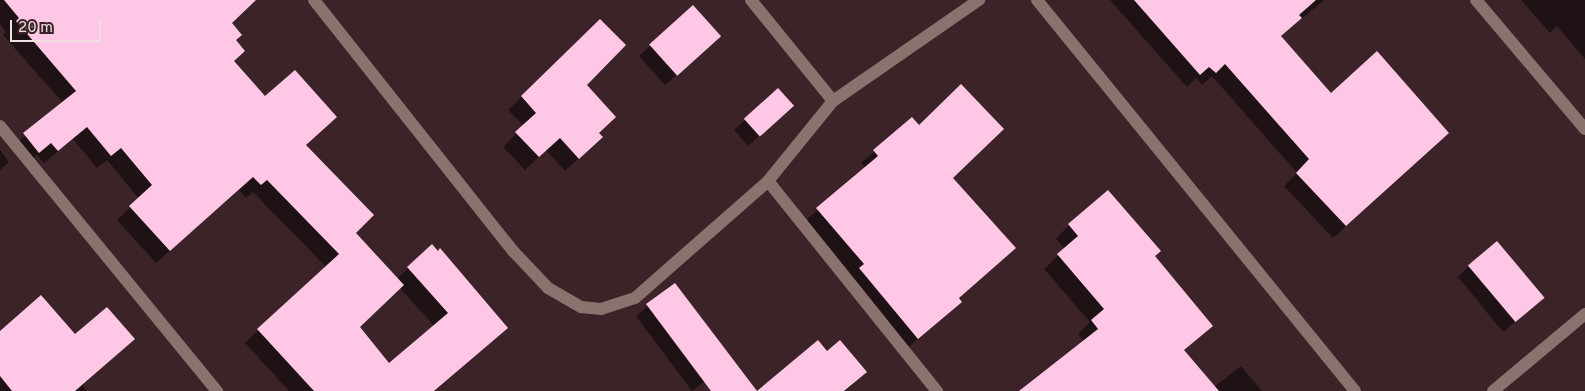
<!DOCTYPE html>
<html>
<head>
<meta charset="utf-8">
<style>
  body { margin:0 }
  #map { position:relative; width:1585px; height:391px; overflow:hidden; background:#3b2327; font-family:Overpass,sans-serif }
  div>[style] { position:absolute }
  .shadow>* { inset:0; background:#0007 }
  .building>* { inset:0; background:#fec7e5; transform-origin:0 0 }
  .minor>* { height:12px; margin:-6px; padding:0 6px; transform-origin:6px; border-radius:6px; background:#8c726e }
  span { translate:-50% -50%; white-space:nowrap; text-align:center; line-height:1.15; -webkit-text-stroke:5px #3b2327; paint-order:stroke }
  .scale { position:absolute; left:10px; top:20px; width:91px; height:22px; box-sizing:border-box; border:2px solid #f0dfe1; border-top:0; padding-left:6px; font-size:15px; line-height:18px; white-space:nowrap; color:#f0dfe1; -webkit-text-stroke:4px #3b2327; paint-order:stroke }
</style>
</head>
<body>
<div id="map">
  <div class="shadow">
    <i style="clip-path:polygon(evenodd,0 0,255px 0,231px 23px,235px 40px,233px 61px,305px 146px,354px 233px,397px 279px,408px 268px,507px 328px,435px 391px,289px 391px,245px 343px,326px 267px,253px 192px,246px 198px,239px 190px,156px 263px,117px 220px,139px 199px,107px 160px,97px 168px,73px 139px,44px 163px,37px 155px,25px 165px,11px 148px,63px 103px,3px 35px,6px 32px,0 24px,0 0,400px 288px,434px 326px,389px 365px,358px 328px,400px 288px)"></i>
    <i style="clip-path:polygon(1110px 0,1324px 0,1280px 37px,1331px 95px,1434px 145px,1333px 238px,1284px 186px,1297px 173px,1212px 76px,1202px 85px,1196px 78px,1187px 87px)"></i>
    <i style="clip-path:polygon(1521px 0,1585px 0,1585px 59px,1557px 26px,1550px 33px)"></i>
    <i style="clip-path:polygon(693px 7px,708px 46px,665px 85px,639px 56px)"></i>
    <i style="clip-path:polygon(600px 20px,585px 85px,588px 150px,565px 171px,546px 150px,525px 170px,503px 147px,524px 126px,508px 110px)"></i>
    <i style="clip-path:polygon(781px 117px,748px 146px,734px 130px,745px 120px)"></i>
    <i style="clip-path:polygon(912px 118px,952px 179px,961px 302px,905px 350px,805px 221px,866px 168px,861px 163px)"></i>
    <i style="clip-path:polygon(0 150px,9px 162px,0 170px)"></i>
    <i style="clip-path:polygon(1069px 225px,1153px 257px,1211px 326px,1183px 351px,1214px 387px,1241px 366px,1262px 391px,1023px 391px,1084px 341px,1078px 334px,1090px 322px,1044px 269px,1065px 249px,1056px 239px)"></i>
    <i style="clip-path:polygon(1469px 266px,1543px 298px,1503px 332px,1458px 277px)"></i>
    <i style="clip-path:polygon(675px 284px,720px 370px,692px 391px,636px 316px)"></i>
    <i style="clip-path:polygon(0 333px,75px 336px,133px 339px,83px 385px,86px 391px,0 391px)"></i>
    <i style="clip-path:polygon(826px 353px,865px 372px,846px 391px,759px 391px)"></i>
  </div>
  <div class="building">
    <i style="clip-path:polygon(4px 0,256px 0,232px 23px,242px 35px,236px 40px,245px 51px,234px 61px,265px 96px,295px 70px,337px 117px,306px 145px,374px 215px,356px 233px,404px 285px,360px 327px,389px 363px,448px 313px,407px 267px,432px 244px,438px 251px,440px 248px,508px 328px,434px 391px,314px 391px,257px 329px,339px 254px,267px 180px,261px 185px,253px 177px,170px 251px,129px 206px,152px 185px,121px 148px,111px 156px,87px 127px,58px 151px,51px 143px,39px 153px,23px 133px,76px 91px,16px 21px,19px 18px)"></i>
    <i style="clip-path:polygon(1134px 0,1316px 0,1299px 15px,1302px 18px,1281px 36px,1331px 93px,1377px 51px,1449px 133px,1346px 226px,1296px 173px,1309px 159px,1225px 64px,1216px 73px,1209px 67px,1200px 75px)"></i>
    <i style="left:693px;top:5px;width:42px;height:59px;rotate:48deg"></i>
    <i style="clip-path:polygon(600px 19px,626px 45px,587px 85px,616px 117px,599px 133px,603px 137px,579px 159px,560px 138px,539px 157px,515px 132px,536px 113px,521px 96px)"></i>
    <i style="clip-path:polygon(961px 84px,1004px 129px,953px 178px,1016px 248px,959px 298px,962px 302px,918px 339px,859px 268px,864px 264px,816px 208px,878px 156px,873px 150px,912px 117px,919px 125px)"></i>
    <i style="left:778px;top:88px;width:24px;height:46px;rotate:48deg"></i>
    <i style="clip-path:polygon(1108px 190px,1161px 251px,1155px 256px,1213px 326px,1184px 350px,1219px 391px,1019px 391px,1098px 329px,1091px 320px,1104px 309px,1057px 254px,1078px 236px,1068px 224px)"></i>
    <i style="left:1497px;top:241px;width:74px;height:38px;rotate:50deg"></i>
    <i style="clip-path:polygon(675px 283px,757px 391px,711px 391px,646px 304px)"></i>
    <i style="clip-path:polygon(41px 295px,75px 334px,107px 307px,135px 339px,75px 391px,12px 391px,0 376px,0 331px)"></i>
    <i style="clip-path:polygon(818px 340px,827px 351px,840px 340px,867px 372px,844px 391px,757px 391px)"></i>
  </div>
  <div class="minor">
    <i style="left:314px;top:0;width:322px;rotate:51.6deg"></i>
    <i style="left:514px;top:252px;width:50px;rotate:46.6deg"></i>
    <i style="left:548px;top:288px;width:38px;rotate:30deg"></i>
    <i style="left:581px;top:307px;width:20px;rotate:6deg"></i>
    <i style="left:601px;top:309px;width:36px;rotate:-18deg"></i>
    <i style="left:635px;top:298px;width:177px;rotate:-41.3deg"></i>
    <i style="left:751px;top:0;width:130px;rotate:50.9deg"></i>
    <i style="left:833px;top:101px;width:103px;rotate:129.1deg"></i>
    <i style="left:768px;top:181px;width:270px;rotate:51.2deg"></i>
    <i style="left:1037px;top:0;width:504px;rotate:50.88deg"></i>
    <i style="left:1476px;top:0;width:169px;rotate:49.8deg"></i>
    <i style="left:833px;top:101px;width:178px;rotate:-34.7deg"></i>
    <i style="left:0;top:126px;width:343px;rotate:50.7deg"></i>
    <i style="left:1493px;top:391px;width:120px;rotate:-39.9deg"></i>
  </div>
  <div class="scale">20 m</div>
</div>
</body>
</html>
